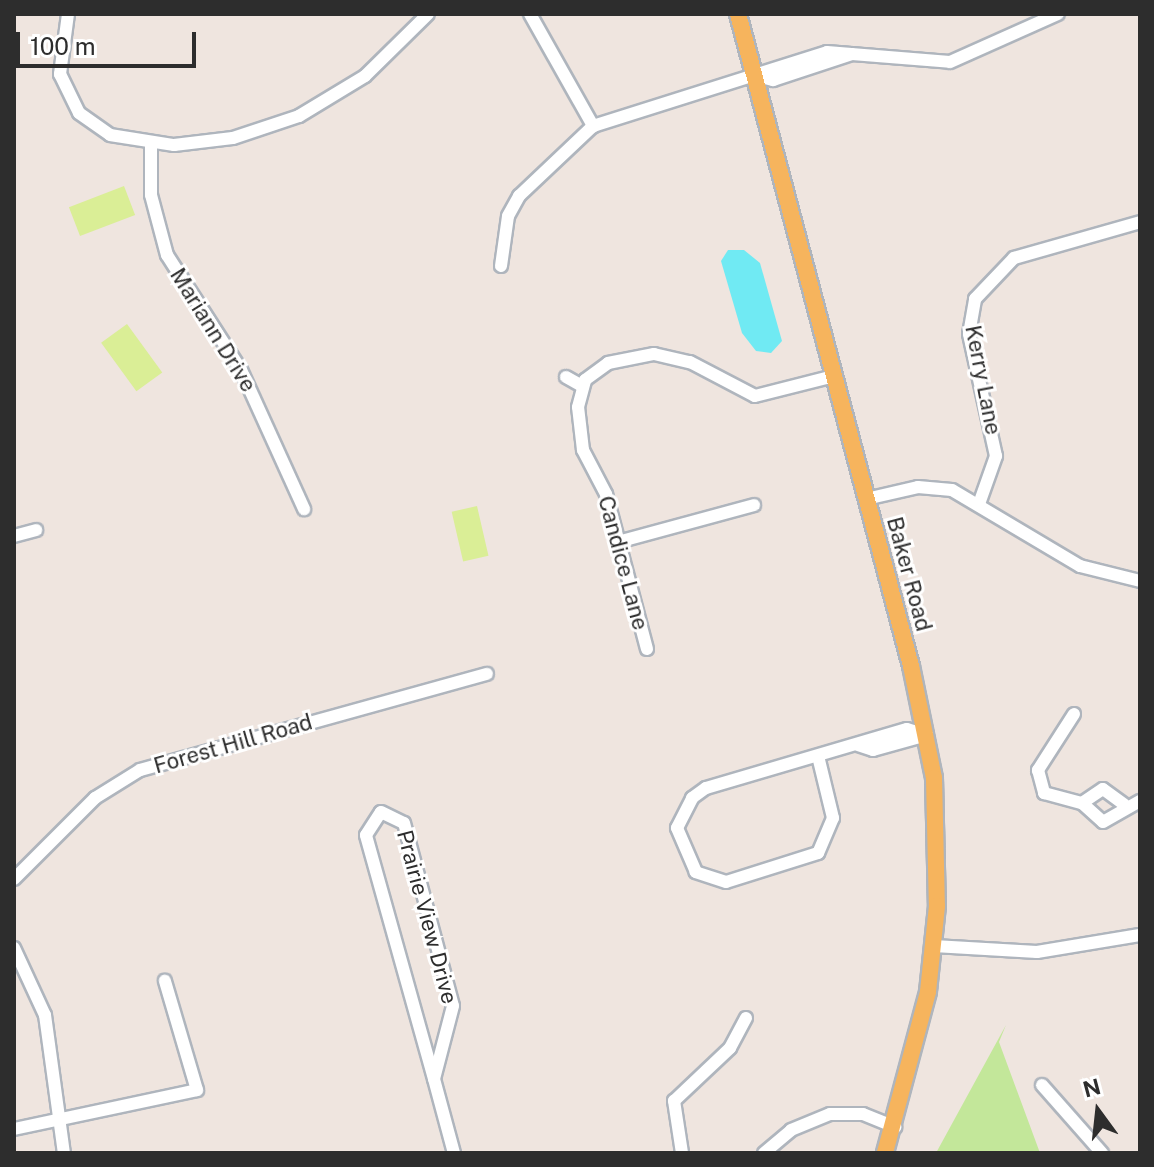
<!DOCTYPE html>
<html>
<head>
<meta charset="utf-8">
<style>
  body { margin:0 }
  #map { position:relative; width:1154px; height:1167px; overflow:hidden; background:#efe5df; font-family:"Public Sans",sans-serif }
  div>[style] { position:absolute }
  .green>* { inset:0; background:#c3e79a }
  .pitch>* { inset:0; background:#daee96; transform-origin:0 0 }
  .water>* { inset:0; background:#70eaf3 }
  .roads { filter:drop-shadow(2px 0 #afb5bd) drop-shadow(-2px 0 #afb5bd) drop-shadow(0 2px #afb5bd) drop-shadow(0 -2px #afb5bd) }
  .minor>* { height:12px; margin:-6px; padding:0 6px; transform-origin:6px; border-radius:6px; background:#fff }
  .major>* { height:16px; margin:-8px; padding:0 8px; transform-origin:8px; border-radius:8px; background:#f6b45d }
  span { translate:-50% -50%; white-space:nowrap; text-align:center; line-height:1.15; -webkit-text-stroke:6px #fff; paint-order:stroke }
  .street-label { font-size:22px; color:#2d2d2d }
  .frame { position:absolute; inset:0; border:16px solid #2d2d2d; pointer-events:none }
  .north { position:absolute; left:1058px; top:1071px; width:80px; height:80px; -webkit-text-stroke:6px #fff; paint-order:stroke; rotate:345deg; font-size:22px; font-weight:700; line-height:32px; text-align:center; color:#2d2d2d }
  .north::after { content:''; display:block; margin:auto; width:28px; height:36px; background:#2d2d2d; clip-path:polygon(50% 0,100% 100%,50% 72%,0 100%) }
  .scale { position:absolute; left:16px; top:32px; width:180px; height:36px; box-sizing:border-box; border:4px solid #2d2d2d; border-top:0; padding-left:10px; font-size:24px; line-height:28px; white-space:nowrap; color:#2d2d2d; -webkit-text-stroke:6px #fff; paint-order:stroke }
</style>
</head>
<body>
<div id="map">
  <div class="green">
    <i style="clip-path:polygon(1006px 1025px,999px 1042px,1040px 1153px,936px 1153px)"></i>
  </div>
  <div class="pitch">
    <i style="left:124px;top:186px;width:31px;height:59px;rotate:69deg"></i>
    <i style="left:127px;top:324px;width:60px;height:32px;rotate:54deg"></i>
    <i style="left:477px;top:506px;width:51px;height:26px;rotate:77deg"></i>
  </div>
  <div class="water">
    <i style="clip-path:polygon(728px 250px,744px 250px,760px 263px,782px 341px,771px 353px,756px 351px,742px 333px,721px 261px)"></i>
  </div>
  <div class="roads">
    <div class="minor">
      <i style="left:68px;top:14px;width:61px;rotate:97.6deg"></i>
      <i style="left:60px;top:74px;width:43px;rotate:64deg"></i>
      <i style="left:79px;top:113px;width:38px;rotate:35deg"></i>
      <i style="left:110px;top:135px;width:65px;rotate:8.9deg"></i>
      <i style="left:174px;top:145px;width:59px;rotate:-6.8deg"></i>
      <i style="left:233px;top:138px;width:70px;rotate:-18.4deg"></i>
      <i style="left:299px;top:116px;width:77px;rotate:-31.2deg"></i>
      <i style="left:365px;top:76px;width:88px;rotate:-44.5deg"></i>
      <i style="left:530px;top:14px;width:129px;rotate:60.6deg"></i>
      <i style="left:754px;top:75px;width:20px;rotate:15deg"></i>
      <i style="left:773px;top:80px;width:83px;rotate:-18.2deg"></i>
      <i style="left:151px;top:144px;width:51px;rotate:90deg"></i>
      <i style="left:151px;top:195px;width:62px;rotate:75.1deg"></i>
      <i style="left:167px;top:255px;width:137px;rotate:57.2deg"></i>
      <i style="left:241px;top:370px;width:153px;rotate:65.6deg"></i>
      <i style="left:501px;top:266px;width:50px;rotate:-82deg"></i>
      <i style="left:508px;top:216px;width:23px;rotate:-61deg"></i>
      <i style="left:519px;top:196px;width:102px;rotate:-43.4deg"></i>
      <i style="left:593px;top:126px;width:245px;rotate:-17.5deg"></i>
      <i style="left:827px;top:52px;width:123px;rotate:4.6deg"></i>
      <i style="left:950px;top:62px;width:118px;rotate:-24deg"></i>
      <i style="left:566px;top:377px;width:18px;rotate:29deg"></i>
      <i style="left:866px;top:499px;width:53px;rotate:-13deg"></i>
      <i style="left:918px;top:487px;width:34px;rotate:5deg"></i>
      <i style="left:952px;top:490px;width:149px;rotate:30.7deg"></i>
      <i style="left:1080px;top:566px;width:62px;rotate:14deg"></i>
      <i style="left:979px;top:504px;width:51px;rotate:-70.5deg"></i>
      <i style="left:996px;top:456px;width:125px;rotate:-102.5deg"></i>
      <i style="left:969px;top:334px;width:36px;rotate:-80deg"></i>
      <i style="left:975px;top:299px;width:57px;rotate:-46.4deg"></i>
      <i style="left:1014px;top:258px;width:131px;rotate:-15.9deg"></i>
      <i style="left:14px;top:536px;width:23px;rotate:-15deg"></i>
      <i style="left:618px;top:542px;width:141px;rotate:-15.2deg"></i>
      <i style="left:647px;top:649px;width:160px;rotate:-104.8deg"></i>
      <i style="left:606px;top:494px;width:50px;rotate:-117.6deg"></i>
      <i style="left:583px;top:450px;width:43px;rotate:-96.6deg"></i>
      <i style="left:578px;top:407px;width:28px;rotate:-75deg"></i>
      <i style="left:585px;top:380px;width:29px;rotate:-36deg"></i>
      <i style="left:608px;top:363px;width:47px;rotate:-11.1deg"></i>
      <i style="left:654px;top:354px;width:37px;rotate:13deg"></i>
      <i style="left:690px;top:362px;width:73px;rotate:27.6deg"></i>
      <i style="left:755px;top:396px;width:81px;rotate:-14.2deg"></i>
      <i style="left:1074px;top:714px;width:67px;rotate:122.7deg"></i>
      <i style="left:1038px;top:770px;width:24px;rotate:75deg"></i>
      <i style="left:1044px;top:793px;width:39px;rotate:15deg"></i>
      <i style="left:1082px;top:803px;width:28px;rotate:42deg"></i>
      <i style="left:1103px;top:822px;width:43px;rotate:-29.6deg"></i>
      <i style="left:858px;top:745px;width:16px;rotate:18deg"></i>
      <i style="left:873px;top:750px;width:56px;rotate:-15.5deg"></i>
      <i style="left:818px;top:756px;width:64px;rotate:76.4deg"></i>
      <i style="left:833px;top:818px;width:38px;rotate:113deg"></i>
      <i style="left:818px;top:853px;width:96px;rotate:162.5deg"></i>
      <i style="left:726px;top:882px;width:32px;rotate:-162deg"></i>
      <i style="left:696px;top:872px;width:48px;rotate:-113.4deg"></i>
      <i style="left:677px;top:828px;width:34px;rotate:-63deg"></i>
      <i style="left:692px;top:798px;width:17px;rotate:-36deg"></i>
      <i style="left:706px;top:788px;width:209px;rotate:-16.4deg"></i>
      <i style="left:907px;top:729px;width:21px;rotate:17deg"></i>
      <i style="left:1082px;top:803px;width:25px;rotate:-34deg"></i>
      <i style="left:1103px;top:789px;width:26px;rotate:36deg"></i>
      <i style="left:14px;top:879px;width:115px;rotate:-45deg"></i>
      <i style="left:95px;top:798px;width:53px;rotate:-31.9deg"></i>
      <i style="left:140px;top:770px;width:360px;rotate:-15.5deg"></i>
      <i style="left:934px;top:946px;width:103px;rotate:3.3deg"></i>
      <i style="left:1037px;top:952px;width:104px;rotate:-9.4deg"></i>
      <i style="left:14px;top:948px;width:74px;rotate:65.2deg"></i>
      <i style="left:45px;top:1015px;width:139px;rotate:82.2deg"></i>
      <i style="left:434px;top:1079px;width:253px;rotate:-105.6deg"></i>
      <i style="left:366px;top:835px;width:27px;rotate:-57deg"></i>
      <i style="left:381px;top:812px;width:25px;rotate:26deg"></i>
      <i style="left:404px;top:823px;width:189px;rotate:75deg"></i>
      <i style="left:453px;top:1006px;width:75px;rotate:104.6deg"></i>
      <i style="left:434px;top:1079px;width:77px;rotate:74.9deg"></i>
      <i style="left:1042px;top:1085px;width:91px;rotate:48.6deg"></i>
      <i style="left:14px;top:1129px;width:187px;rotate:-12deg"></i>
      <i style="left:197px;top:1090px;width:114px;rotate:-106.4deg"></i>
      <i style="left:682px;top:1153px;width:53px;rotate:-98.7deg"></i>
      <i style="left:674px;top:1101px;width:77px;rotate:-43.4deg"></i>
      <i style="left:730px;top:1048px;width:34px;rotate:-62deg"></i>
      <i style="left:764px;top:1153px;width:35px;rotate:-40deg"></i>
      <i style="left:791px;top:1130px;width:42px;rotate:-22.3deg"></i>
      <i style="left:830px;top:1114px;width:33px"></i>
      <i style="left:863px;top:1114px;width:35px;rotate:22deg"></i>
    </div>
    <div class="major">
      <i style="left:738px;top:14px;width:675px;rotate:75.14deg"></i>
      <i style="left:911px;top:666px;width:114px;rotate:78.4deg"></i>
      <i style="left:934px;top:778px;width:128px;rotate:88.7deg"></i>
      <i style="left:937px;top:906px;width:86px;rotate:96deg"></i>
      <i style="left:928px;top:992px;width:167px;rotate:105deg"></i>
    </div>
  </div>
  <div class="street-label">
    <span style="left:213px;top:330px;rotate:58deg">Mariann Drive</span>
    <span style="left:983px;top:380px;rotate:79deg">Kerry Lane</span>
    <span style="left:623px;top:563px;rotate:75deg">Candice Lane</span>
    <span style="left:909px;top:574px;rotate:75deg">Baker Road</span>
    <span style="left:233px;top:744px;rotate:-16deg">Forest Hill Road</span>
    <span style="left:427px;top:917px;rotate:75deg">Prairie View Drive</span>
  </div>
  <div class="frame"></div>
  <div class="north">N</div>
  <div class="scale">100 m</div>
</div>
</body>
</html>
